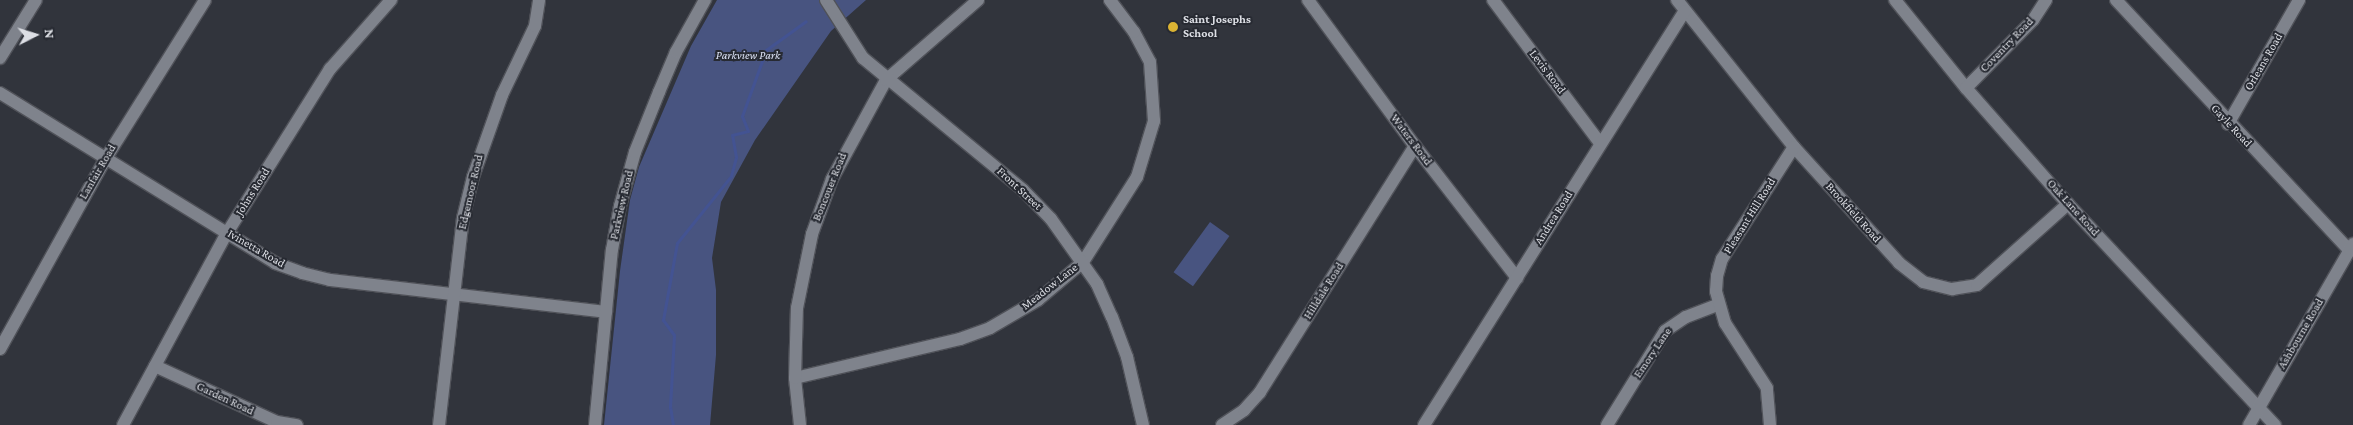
<!DOCTYPE html>
<html>
<head>
<meta charset="utf-8">
<style>
  body { margin:0 }
  #map { position:relative; width:2353px; height:425px; overflow:hidden; background:#31343c; font-family:"Crimson Pro",serif }
  div>[style] { position:absolute }
  .green>* { inset:0; background:#485480; transform-origin:0 0 }
  .stream>* { height:3px; margin:-1.5px; padding:0 1.5px; transform-origin:1.5px; border-radius:1.5px; background:#435392 }
  .roads { filter:drop-shadow(1px 0 #505259) drop-shadow(-1px 0 #505259) drop-shadow(0 1px #505259) drop-shadow(0 -1px #505259) }
  .minor>* { height:12px; margin:-6px; padding:0 6px; transform-origin:6px; border-radius:6px; background:#7f838c }
  .tertiary>* { height:12px; margin:-6px; padding:0 6px; transform-origin:6px; border-radius:6px; background:#7f838c }
  .dots>* { width:14px; height:14px; translate:-50% -50%; box-sizing:border-box; border:2px solid #272a32; border-radius:50% }
  span { translate:-50% -50%; white-space:nowrap; text-align:center; line-height:1.15; -webkit-text-stroke:4px #272a32; paint-order:stroke }
  .poi-label { font-size:12px; color:#dddfe5; font-weight:700 }
  .left { translate:0 -50%; text-align:left }
  .street-label { font-size:12px; color:#dddfe5 }
  .park-label { font-size:12px; color:#dde3f6; font-style:italic }
  .north { position:absolute; left:10px; top:10px; width:50px; height:50px; -webkit-text-stroke:4px #272a32; paint-order:stroke; rotate:85deg; font-size:14px; font-weight:700; line-height:20px; text-align:center; color:#dddfe5 }
  .north::after { content:''; display:block; margin:auto; width:18px; height:22px; background:#dddfe5; clip-path:polygon(50% 0,100% 100%,50% 72%,0 100%) }
</style>
</head>
<body>
<div id="map">
  <div class="green">
    <i style="clip-path:polygon(717px 0,866px 0,831px 31px,755px 140px,721px 202px,712px 258px,716px 290px,716px 355px,710px 425px,604px 425px,620px 271px,630px 200px,639px 167px,691px 46px)"></i>
    <i style="left:1210px;top:222px;width:24px;height:62px;rotate:36deg"></i>
  </div>
  <div class="stream">
    <i style="left:673px;top:425px;width:18px;rotate:-99deg"></i>
    <i style="left:670px;top:407px;width:72px;rotate:-86.8deg"></i>
    <i style="left:674px;top:335px;width:19px;rotate:-126deg"></i>
    <i style="left:663px;top:320px;width:78px;rotate:-79.7deg"></i>
    <i style="left:677px;top:243px;width:86px;rotate:-51.1deg"></i>
    <i style="left:731px;top:176px;width:20px;rotate:-75deg"></i>
    <i style="left:736px;top:157px;width:22px;rotate:-100deg"></i>
    <i style="left:732px;top:135px;width:16px;rotate:-14deg"></i>
    <i style="left:748px;top:131px;width:16px;rotate:-112deg"></i>
    <i style="left:742px;top:116px;width:70px;rotate:-70deg"></i>
    <i style="left:766px;top:50px;width:49px;rotate:-35.9deg"></i>
  </div>
  <div class="roads">
    <div class="minor">
      <i style="left:1308px;top:0;width:181px;rotate:53.8deg"></i>
      <i style="left:1415px;top:146px;width:167px;rotate:52.3deg"></i>
      <i style="left:1493px;top:0;width:179px;rotate:53.2deg"></i>
      <i style="left:1677px;top:0;width:188px;rotate:51.5deg"></i>
      <i style="left:1794px;top:147px;width:156px;rotate:47.8deg"></i>
      <i style="left:1899px;top:263px;width:31px;rotate:38deg"></i>
      <i style="left:1923px;top:282px;width:30px;rotate:14deg"></i>
      <i style="left:1952px;top:289px;width:25px;rotate:-9deg"></i>
      <i style="left:1977px;top:285px;width:122px;rotate:-41.7deg"></i>
      <i style="left:1895px;top:0;width:113px;rotate:51.1deg"></i>
      <i style="left:1966px;top:88px;width:154px;rotate:48.7deg"></i>
      <i style="left:2068px;top:204px;width:303px;rotate:46.9deg"></i>
      <i style="left:2116px;top:0;width:342px;rotate:47deg"></i>
      <i style="left:0;top:58px;width:68px;rotate:-58.2deg"></i>
      <i style="left:1966px;top:88px;width:95px;rotate:-45.4deg"></i>
      <i style="left:2033px;top:20px;width:24px;rotate:-57deg"></i>
      <i style="left:0;top:93px;width:323px;rotate:31.7deg"></i>
      <i style="left:275px;top:263px;width:29px;rotate:20deg"></i>
      <i style="left:302px;top:273px;width:29px;rotate:14deg"></i>
      <i style="left:330px;top:280px;width:278px;rotate:6.6deg"></i>
      <i style="left:2228px;top:124px;width:143px;rotate:-60.2deg"></i>
      <i style="left:0;top:349px;width:218px;rotate:-61deg"></i>
      <i style="left:106px;top:158px;width:186px;rotate:-57.9deg"></i>
      <i style="left:155px;top:366px;width:134px;rotate:24.7deg"></i>
      <i style="left:277px;top:422px;width:20px;rotate:9deg"></i>
      <i style="left:795px;top:378px;width:170px;rotate:-13.3deg"></i>
      <i style="left:960px;top:339px;width:32px;rotate:-20deg"></i>
      <i style="left:990px;top:328px;width:56px;rotate:-30.3deg"></i>
      <i style="left:1038px;top:300px;width:59px;rotate:-40.2deg"></i>
      <i style="left:1083px;top:262px;width:101px;rotate:-57.6deg"></i>
      <i style="left:1137px;top:177px;width:59px;rotate:-73.1deg"></i>
      <i style="left:1154px;top:121px;width:59px;rotate:-93.9deg"></i>
      <i style="left:1150px;top:62px;width:34px;rotate:-118deg"></i>
      <i style="left:1134px;top:32px;width:40px;rotate:-127deg"></i>
      <i style="left:123px;top:425px;width:218px;rotate:-61.6deg"></i>
      <i style="left:227px;top:233px;width:194px;rotate:-57.9deg"></i>
      <i style="left:330px;top:69px;width:92px;rotate:-48.5deg"></i>
      <i style="left:439px;top:425px;width:208px;rotate:-83.4deg"></i>
      <i style="left:463px;top:218px;width:42px;rotate:-76.3deg"></i>
      <i style="left:473px;top:177px;width:87px;rotate:-70.5deg"></i>
      <i style="left:502px;top:95px;width:76px;rotate:-64.4deg"></i>
      <i style="left:535px;top:26px;width:26px;rotate:-81deg"></i>
      <i style="left:595px;top:425px;width:176px;rotate:-84.5deg"></i>
      <i style="left:612px;top:250px;width:45px;rotate:-79.7deg"></i>
      <i style="left:620px;top:206px;width:56px;rotate:-74.5deg"></i>
      <i style="left:635px;top:152px;width:65px;rotate:-68.2deg"></i>
      <i style="left:659px;top:92px;width:43px;rotate:-67deg"></i>
      <i style="left:676px;top:52px;width:60px;rotate:-60.9deg"></i>
      <i style="left:800px;top:425px;width:47px;rotate:-96.1deg"></i>
      <i style="left:795px;top:378px;width:70px;rotate:-88.4deg"></i>
      <i style="left:797px;top:308px;width:76px;rotate:-78.5deg"></i>
      <i style="left:812px;top:234px;width:59px;rotate:-70deg"></i>
      <i style="left:832px;top:179px;width:113px;rotate:-61.4deg"></i>
      <i style="left:886px;top:80px;width:122px;rotate:-41deg"></i>
      <i style="left:1222px;top:425px;width:27px;rotate:-34deg"></i>
      <i style="left:1244px;top:410px;width:24px;rotate:-48deg"></i>
      <i style="left:1260px;top:392px;width:291px;rotate:-57.8deg"></i>
      <i style="left:1424px;top:425px;width:489px;rotate:-57.8deg"></i>
      <i style="left:1607px;top:425px;width:110px;rotate:-58.3deg"></i>
      <i style="left:1665px;top:331px;width:25px;rotate:-34deg"></i>
      <i style="left:1686px;top:317px;width:34px;rotate:-21deg"></i>
      <i style="left:1770px;top:425px;width:37px;rotate:-95deg"></i>
      <i style="left:1767px;top:388px;width:77px;rotate:-122.9deg"></i>
      <i style="left:1725px;top:323px;width:33px;rotate:-106deg"></i>
      <i style="left:1716px;top:291px;width:15px;rotate:-86deg"></i>
      <i style="left:1717px;top:276px;width:18px;rotate:-74deg"></i>
      <i style="left:1722px;top:259px;width:133px;rotate:-57.3deg"></i>
    </div>
    <div class="tertiary">
      <i style="left:826px;top:0;width:69px;rotate:57.5deg"></i>
      <i style="left:863px;top:58px;width:207px;rotate:39.5deg"></i>
      <i style="left:1023px;top:190px;width:40px;rotate:46deg"></i>
      <i style="left:1051px;top:219px;width:80px;rotate:54.7deg"></i>
      <i style="left:1097px;top:284px;width:36px;rotate:66deg"></i>
      <i style="left:1112px;top:317px;width:43px;rotate:69.4deg"></i>
      <i style="left:1127px;top:357px;width:70px;rotate:76.8deg"></i>
      <i style="left:2249px;top:425px;width:209px;rotate:-60.1deg"></i>
    </div>
  </div>
  <div class="dots">
    <i style="left:1173px;top:27px;background:#dab333"></i>
  </div>
  <div class="poi-label">
    <span class="left" style="left:1183px;top:27px">Saint Josephs<br>School</span>
  </div>
  <div class="street-label">
    <span style="left:2007px;top:45px;rotate:-46deg">Coventry Road</span>
    <span style="left:2264px;top:62px;rotate:-60deg">Orleans Road</span>
    <span style="left:1547px;top:72px;rotate:53deg">Levis Road</span>
    <span style="left:2231px;top:126px;rotate:47deg">Gayle Road</span>
    <span style="left:1411px;top:140px;rotate:53deg">Waters Road</span>
    <span style="left:98px;top:172px;rotate:-60deg">Lanfair Road</span>
    <span style="left:830px;top:187px;rotate:-68deg">Boncouer Road</span>
    <span style="left:1019px;top:189px;rotate:43deg">Front Street</span>
    <span style="left:253px;top:192px;rotate:-58deg">Johns Road</span>
    <span style="left:471px;top:192px;rotate:-77deg">Edgemoor Road</span>
    <span style="left:622px;top:205px;rotate:-77deg">Parkview Road</span>
    <span style="left:2073px;top:208px;rotate:48deg">Oak Lane Road</span>
    <span style="left:1853px;top:213px;rotate:48deg">Brookfield Road</span>
    <span style="left:1750px;top:216px;rotate:-58deg">Pleasant Hill Road</span>
    <span style="left:1554px;top:218px;rotate:-58deg">Andrea Road</span>
    <span style="left:256px;top:249px;rotate:30deg">Ivinetta Road</span>
    <span style="left:1050px;top:287px;rotate:-38deg">Meadow Lane</span>
    <span style="left:1324px;top:291px;rotate:-58deg">Hilldale Road</span>
    <span style="left:2301px;top:334px;rotate:-60deg">Ashbourne Road</span>
    <span style="left:1653px;top:353px;rotate:-56deg">Emory Lane</span>
    <span style="left:225px;top:399px;rotate:25deg">Garden Road</span>
  </div>
  <div class="park-label">
    <span style="left:748px;top:56px">Parkview Park</span>
  </div>
  <div class="north">N</div>
</div>
</body>
</html>
